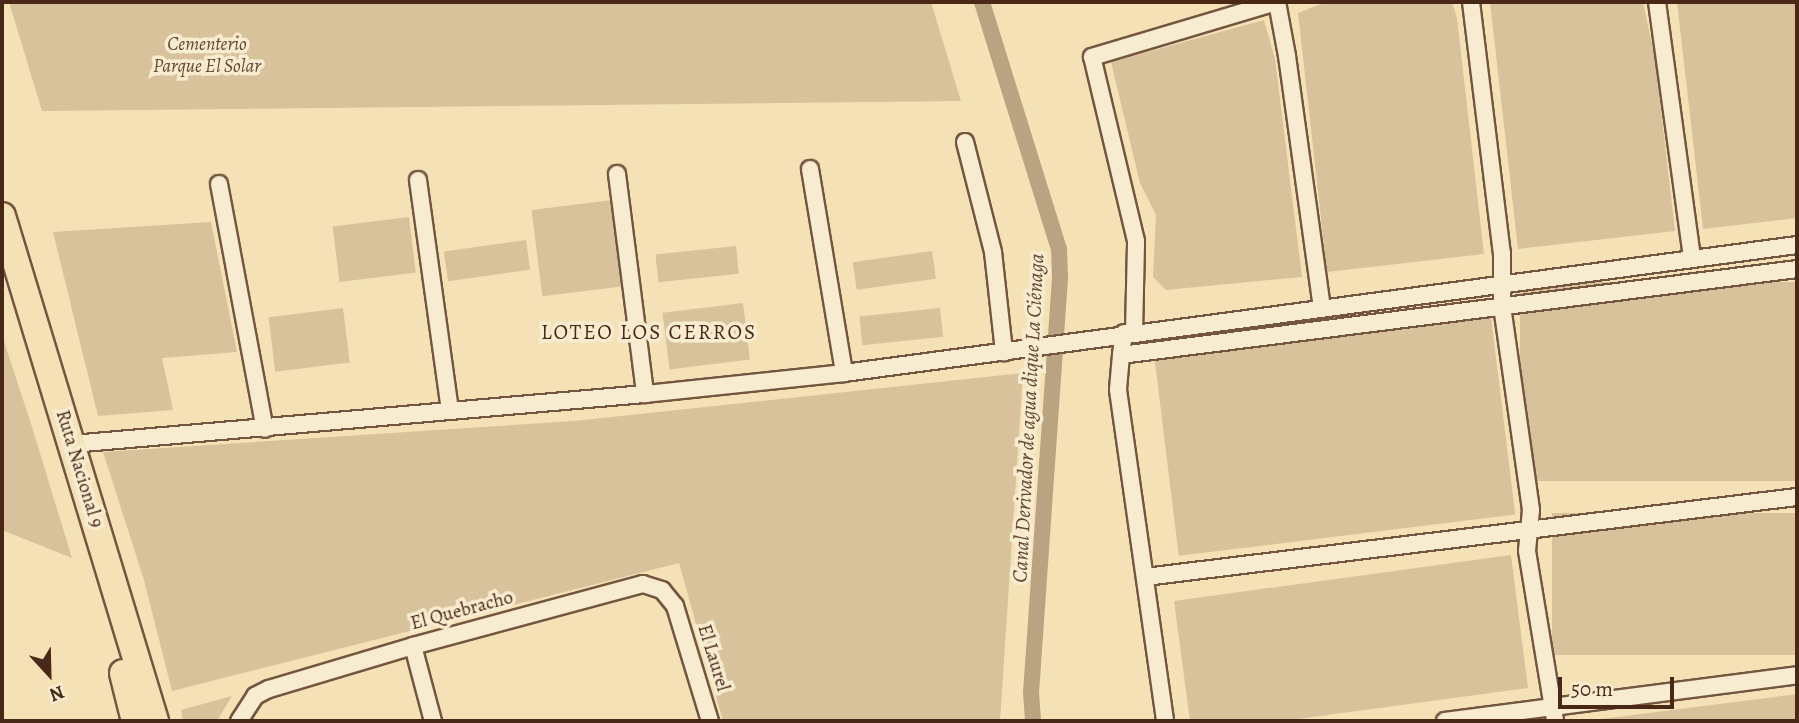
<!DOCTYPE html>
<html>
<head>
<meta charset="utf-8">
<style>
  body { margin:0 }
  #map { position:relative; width:1799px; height:723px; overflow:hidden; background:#f4e2b6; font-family:Alegreya,serif }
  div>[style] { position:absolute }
  .green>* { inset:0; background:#d7c29b; transform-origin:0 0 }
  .canal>* { height:16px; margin:-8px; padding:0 8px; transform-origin:8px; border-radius:8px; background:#baa380 }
  .roads { filter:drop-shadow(2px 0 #745640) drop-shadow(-2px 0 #745640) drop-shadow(0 2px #745640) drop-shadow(0 -2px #745640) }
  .street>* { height:16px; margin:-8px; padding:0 8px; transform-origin:8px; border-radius:8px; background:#f8ecd0 }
  .primary>* { height:26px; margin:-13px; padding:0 13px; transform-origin:13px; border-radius:13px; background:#f4e2b6 }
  span { translate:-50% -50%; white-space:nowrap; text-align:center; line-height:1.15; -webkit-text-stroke:7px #f8ecd0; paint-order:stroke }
  .park-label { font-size:19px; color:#664732; font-style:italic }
  .street-label { font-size:19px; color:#4a2818 }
  .neighbourhood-label { font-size:21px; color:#4a2818; letter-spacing:2px }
  .water-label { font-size:21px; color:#664732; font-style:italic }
  .frame { position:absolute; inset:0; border:4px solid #4a2818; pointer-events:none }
  .north { position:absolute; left:14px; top:639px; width:70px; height:70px; -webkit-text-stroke:5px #f8ecd0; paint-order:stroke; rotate:158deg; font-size:19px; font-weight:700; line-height:28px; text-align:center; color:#4a2818 }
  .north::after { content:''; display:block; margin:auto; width:24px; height:32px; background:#4a2818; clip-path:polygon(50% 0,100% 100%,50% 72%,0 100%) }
  .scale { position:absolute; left:1558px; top:677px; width:116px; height:32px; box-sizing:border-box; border:4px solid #4a2818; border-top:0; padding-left:9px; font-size:21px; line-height:24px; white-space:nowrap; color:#4a2818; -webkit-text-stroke:5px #f8ecd0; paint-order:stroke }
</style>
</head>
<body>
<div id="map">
  <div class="green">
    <i style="clip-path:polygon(9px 2px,931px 2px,961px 101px,42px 111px)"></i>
    <i style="clip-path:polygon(1326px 2px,1452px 2px,1457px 18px,1484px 254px,1327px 272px,1298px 13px)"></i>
    <i style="clip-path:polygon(1490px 2px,1643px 2px,1655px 58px,1675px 231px,1518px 249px)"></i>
    <i style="clip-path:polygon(1677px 2px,1797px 2px,1797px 218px,1703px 229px)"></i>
    <i style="clip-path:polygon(1264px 20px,1275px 59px,1302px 277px,1166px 290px,1153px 277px,1156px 215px,1140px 183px,1111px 62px)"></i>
    <i style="left:613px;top:200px;width:87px;height:82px;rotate:83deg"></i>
    <i style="left:409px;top:217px;width:56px;height:77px;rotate:83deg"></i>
    <i style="clip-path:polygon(211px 222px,237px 352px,162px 358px,173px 410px,98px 416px,53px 232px)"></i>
    <i style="left:526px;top:240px;width:30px;height:83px;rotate:82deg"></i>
    <i style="left:736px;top:246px;width:28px;height:81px;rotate:84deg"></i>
    <i style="left:932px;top:251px;width:28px;height:80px;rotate:82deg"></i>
    <i style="left:1797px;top:282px;width:199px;height:277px;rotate:90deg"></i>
    <i style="left:743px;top:303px;width:57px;height:81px;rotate:83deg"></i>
    <i style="left:343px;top:308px;width:55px;height:75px;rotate:83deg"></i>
    <i style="left:940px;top:308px;width:29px;height:81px;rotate:84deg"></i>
    <i style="left:1491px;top:317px;width:199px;height:339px;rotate:83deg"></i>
    <i style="clip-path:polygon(2px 335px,32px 427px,72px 558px,2px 530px)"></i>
    <i style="clip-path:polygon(1023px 373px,1000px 721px,723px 721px,679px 563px,172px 691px,144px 580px,103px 452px,574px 421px)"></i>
    <i style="left:1797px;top:513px;width:142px;height:245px;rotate:90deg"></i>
    <i style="clip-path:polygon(1511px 555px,1528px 688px,1283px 721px,1190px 721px,1174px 601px)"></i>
    <i style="clip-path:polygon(1797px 694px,1797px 721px,1584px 721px,1641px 714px)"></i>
    <i style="clip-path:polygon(232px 696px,217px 721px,183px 721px,181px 710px)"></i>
  </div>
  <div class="canal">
    <i style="left:982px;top:2px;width:259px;rotate:72.7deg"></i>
    <i style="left:1059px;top:249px;width:29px;rotate:88deg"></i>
    <i style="left:1060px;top:278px;width:415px;rotate:94deg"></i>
    <i style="left:1031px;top:692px;width:29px;rotate:86deg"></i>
  </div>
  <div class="roads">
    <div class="street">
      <i style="left:1277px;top:2px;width:55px;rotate:79.5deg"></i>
      <i style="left:1287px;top:56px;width:254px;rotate:82.1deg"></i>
      <i style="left:1471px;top:2px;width:253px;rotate:83deg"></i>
      <i style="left:1502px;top:253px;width:53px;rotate:90deg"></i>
      <i style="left:1502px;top:306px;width:206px;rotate:81.9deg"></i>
      <i style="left:1531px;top:510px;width:41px;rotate:95.6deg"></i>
      <i style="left:1527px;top:551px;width:172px;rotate:80.6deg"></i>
      <i style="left:1657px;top:2px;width:259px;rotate:82.2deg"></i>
      <i style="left:965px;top:142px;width:114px;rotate:75.7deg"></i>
      <i style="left:993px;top:252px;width:101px;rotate:83.7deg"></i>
      <i style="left:810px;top:169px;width:207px;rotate:80.5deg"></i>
      <i style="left:617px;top:174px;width:222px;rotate:82.7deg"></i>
      <i style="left:418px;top:180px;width:232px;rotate:82.1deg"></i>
      <i style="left:219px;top:184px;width:249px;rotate:79.4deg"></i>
      <i style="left:1134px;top:332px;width:91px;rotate:-88.7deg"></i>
      <i style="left:1136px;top:241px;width:189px;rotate:-103.4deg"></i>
      <i style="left:1092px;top:57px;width:192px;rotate:-16.6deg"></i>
      <i style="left:1124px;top:333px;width:22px;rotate:98deg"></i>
      <i style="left:1121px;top:355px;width:681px;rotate:-7.25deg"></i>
      <i style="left:1121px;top:355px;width:35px;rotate:95deg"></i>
      <i style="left:1118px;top:390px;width:334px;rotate:81.9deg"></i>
      <i style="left:72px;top:444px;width:575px;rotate:-4.99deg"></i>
      <i style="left:645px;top:394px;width:200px;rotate:-6deg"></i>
      <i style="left:844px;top:373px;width:962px;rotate:-7.65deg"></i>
      <i style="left:1145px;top:577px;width:657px;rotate:-7deg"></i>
      <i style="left:413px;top:646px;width:78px;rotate:75.1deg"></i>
      <i style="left:239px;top:721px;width:30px;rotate:-57deg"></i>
      <i style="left:255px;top:696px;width:16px;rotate:-27deg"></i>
      <i style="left:269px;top:689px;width:150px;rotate:-16.6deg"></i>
      <i style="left:413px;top:646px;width:238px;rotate:-15.1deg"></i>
      <i style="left:643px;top:584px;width:20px;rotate:18deg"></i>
      <i style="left:662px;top:590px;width:21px;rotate:51deg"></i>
      <i style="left:675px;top:606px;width:120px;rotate:73.1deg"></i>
      <i style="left:1445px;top:721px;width:355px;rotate:-7.4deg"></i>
    </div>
    <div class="primary">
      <i style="left:2px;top:216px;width:528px;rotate:73.14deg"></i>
      <i style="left:123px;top:673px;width:49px;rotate:76deg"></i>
    </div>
  </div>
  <div class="park-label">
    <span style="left:207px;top:56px">Cementerio<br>Parque El Solar</span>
  </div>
  <div class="street-label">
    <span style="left:79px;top:469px;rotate:73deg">Ruta Nacional 9</span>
    <span style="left:462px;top:611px;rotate:-15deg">El Quebracho</span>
    <span style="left:713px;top:658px;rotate:73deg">El Laurel</span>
  </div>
  <div class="neighbourhood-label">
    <span style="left:649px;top:332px">LOTEO LOS CERROS</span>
  </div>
  <div class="water-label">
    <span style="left:1028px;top:418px;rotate:-87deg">Canal Derivador de agua dique La Ciénaga</span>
  </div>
  <div class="frame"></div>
  <div class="north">N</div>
  <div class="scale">50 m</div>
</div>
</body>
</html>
